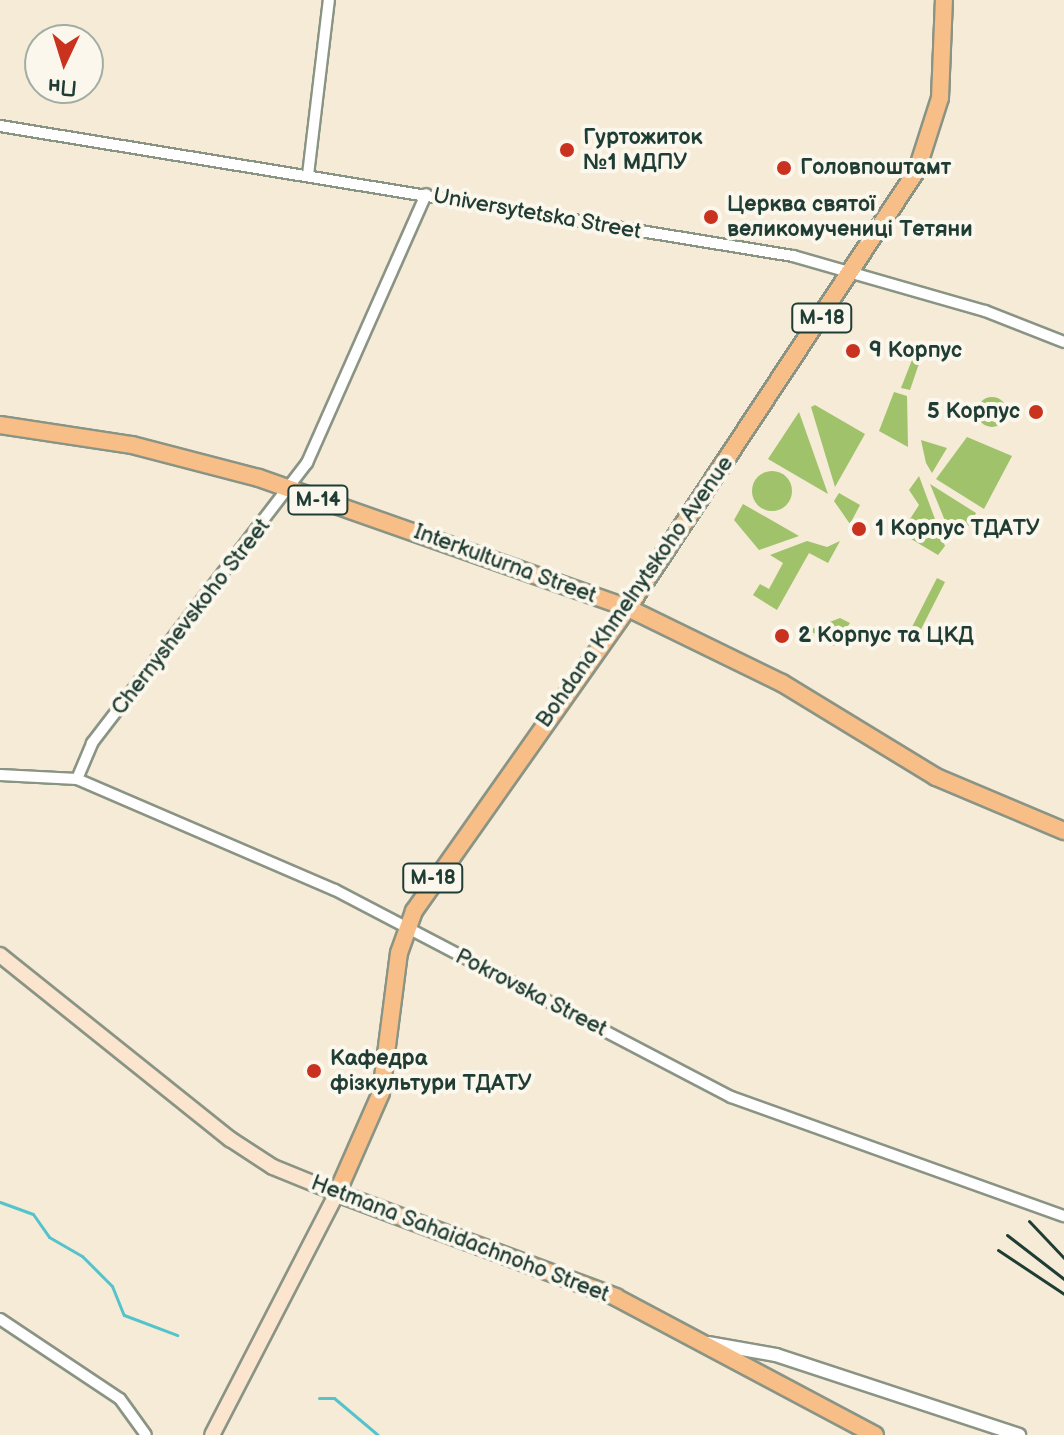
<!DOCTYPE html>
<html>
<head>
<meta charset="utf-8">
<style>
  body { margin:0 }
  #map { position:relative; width:1064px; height:1435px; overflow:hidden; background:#f5ebd6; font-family:"Balsamiq Sans",sans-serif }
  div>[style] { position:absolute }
  .green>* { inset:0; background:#9fc26b; transform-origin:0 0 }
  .round { border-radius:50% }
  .stream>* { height:3px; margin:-1.5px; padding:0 1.5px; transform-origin:1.5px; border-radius:1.5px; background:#55c3cc }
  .roads { filter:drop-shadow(2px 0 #8a9485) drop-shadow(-2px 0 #8a9485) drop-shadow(0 2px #8a9485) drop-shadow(0 -2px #8a9485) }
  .minor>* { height:10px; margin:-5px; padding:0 5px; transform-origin:5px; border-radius:5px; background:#fff }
  .tertiary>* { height:12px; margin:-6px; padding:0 6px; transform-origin:6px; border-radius:6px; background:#fff }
  .secondary>* { height:14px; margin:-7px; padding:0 7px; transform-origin:7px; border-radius:7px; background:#fce5cf }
  .trunk>* { height:16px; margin:-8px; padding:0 8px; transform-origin:8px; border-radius:8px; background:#f7be87 }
  .rail>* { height:3px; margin:-1.5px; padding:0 1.5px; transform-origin:1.5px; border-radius:1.5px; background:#1f3d34 }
  .dots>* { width:22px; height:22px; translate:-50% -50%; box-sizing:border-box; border:4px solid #fbf7ec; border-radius:50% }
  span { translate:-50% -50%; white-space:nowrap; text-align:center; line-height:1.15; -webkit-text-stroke:8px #fbf7ec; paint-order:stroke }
  .shield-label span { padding:2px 6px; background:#fbf7ec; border:2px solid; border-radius:6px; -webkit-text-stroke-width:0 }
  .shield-label { font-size:20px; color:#1f3d34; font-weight:700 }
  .poi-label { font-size:22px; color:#1f3d34; font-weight:700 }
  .left { translate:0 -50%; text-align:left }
  .right { translate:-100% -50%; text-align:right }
  .street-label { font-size:22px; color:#1f3d34 }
  .north { position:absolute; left:24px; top:24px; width:80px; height:80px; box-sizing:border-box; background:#fbf7ec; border:2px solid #a3ada2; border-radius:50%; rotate:184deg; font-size:22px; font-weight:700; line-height:32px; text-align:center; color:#1f3d34 }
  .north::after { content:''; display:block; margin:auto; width:28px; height:36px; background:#c8321e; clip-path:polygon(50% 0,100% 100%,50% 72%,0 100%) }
</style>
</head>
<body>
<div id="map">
  <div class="green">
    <i style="clip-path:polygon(917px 347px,924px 349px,910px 390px,901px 388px)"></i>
    <i style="clip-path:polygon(894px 392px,907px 396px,908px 447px,879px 431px)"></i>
    <i class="round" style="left:977px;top:397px;width:30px;height:30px"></i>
    <i style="clip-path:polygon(815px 405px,865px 434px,835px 487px,811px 407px)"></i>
    <i style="clip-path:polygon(799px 412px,828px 494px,768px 459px)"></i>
    <i style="clip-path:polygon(967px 437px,1012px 456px,984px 509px,936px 479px)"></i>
    <i style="clip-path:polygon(921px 440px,947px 448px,932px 473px,926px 463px)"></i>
    <i class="round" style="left:752px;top:471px;width:40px;height:40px"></i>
    <i style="clip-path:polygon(919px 476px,945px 546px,938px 555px,901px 533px,919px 505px,909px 490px)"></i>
    <i style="clip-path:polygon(930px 484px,976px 513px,963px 535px,950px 533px)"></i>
    <i style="clip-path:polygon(839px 493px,860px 505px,850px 524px,834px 501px)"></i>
    <i style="clip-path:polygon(743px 504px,799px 536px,759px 550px,734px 520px)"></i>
    <i style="clip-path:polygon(807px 541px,827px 547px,840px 541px,828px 563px,809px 553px,777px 610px,753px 595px,760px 584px,769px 589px,783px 563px,770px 555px)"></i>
    <i style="left:937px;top:578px;width:9px;height:61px;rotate:27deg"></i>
    <i style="clip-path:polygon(840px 618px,850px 623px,834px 646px,809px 630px)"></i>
  </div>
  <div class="stream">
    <i style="left:0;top:1202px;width:35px;rotate:20deg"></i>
    <i style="left:33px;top:1214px;width:28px;rotate:55deg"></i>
    <i style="left:49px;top:1237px;width:38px;rotate:30deg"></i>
    <i style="left:82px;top:1256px;width:42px;rotate:45deg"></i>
    <i style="left:112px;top:1286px;width:31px;rotate:68deg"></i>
    <i style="left:124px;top:1315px;width:57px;rotate:20.7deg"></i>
    <i style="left:319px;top:1398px;width:15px"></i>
    <i style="left:334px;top:1398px;width:57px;rotate:40.1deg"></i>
  </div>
  <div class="roads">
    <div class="minor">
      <i style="left:0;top:126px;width:804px;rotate:9.31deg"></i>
      <i style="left:793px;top:256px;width:200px;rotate:16deg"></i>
      <i style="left:985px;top:311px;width:85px;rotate:21.4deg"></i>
      <i style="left:308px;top:175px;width:176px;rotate:-83.2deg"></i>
      <i style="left:0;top:775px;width:77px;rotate:3deg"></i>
      <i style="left:77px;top:779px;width:281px;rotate:23.3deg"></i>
      <i style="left:335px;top:890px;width:447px;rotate:27.6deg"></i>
      <i style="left:731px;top:1097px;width:354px;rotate:19.7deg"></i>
      <i style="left:77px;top:779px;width:39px;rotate:-67deg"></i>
      <i style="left:92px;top:743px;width:353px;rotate:-52.5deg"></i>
      <i style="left:307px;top:463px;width:294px;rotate:-66.1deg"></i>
      <i style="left:0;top:1319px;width:144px;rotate:33.7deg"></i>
      <i style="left:120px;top:1399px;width:44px;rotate:54.2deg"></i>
    </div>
    <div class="tertiary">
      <i style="left:708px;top:1343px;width:69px;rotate:10deg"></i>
      <i style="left:776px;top:1355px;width:256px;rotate:18.2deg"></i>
    </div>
    <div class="secondary">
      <i style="left:0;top:955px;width:295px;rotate:38.7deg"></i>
      <i style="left:230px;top:1139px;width:51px;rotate:33.1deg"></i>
      <i style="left:273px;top:1167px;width:69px;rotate:22.1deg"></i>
      <i style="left:337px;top:1193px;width:272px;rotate:117.3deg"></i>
    </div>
    <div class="trunk">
      <i style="left:0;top:425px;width:134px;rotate:8.6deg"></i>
      <i style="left:132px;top:445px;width:131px;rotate:14.6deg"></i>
      <i style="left:259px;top:478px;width:391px;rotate:19.4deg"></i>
      <i style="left:628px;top:608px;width:171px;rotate:26deg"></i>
      <i style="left:782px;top:683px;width:180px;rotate:31.4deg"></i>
      <i style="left:936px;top:777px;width:139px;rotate:22.9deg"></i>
      <i style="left:875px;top:1435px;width:293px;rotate:-152deg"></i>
      <i style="left:616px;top:1297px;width:298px;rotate:-159.6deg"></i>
      <i style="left:337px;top:1193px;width:109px;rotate:-66.3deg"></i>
      <i style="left:381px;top:1093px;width:141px;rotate:-82.7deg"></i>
      <i style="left:399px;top:953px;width:45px;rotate:-70.3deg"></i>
      <i style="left:414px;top:911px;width:371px;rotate:-54.8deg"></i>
      <i style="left:628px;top:608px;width:525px;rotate:-56.58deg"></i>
      <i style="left:917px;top:170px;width:76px;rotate:-72.3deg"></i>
      <i style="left:940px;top:98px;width:98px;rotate:-87.7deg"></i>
    </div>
  </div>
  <div class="rail">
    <i style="left:1029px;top:1221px;width:51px;rotate:46.6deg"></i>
    <i style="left:1007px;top:1235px;width:72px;rotate:37.7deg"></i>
    <i style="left:998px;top:1250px;width:79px;rotate:33.7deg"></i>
  </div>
  <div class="dots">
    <i style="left:567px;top:150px;background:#c8321e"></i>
    <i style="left:784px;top:168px;background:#c8321e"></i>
    <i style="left:711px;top:217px;background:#c8321e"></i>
    <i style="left:853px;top:351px;background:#c8321e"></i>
    <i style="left:1036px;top:412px;background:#c8321e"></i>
    <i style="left:859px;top:529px;background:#c8321e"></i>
    <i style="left:782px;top:636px;background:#c8321e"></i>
    <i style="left:314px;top:1071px;background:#c8321e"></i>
  </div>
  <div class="shield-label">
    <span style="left:822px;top:318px">М-18</span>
    <span style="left:318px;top:500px">М-14</span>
    <span style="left:433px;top:878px">М-18</span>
  </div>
  <div class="poi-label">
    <span class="left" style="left:583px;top:150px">Гуртожиток<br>№1 МДПУ</span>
    <span class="left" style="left:800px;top:168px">Головпоштамт</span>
    <span class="left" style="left:727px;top:217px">Церква святої<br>великомучениці Тетяни</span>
    <span class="left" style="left:869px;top:351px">9 Корпус</span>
    <span class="right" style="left:1020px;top:412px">5 Корпус</span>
    <span class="left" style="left:875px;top:529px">1 Корпус ТДАТУ</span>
    <span class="left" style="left:798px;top:636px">2 Корпус та ЦКД</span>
    <span class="left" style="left:330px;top:1071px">Кафедра<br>фізкультури ТДАТУ</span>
  </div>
  <div class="street-label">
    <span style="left:537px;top:214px;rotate:10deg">Universytetska Street</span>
    <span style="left:505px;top:564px;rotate:20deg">Interkulturna Street</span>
    <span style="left:635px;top:592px;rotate:-55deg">Bohdana Khmelnytskoho Avenue</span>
    <span style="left:191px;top:617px;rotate:-52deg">Chernyshevskoho Street</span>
    <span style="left:531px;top:993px;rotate:27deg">Pokrovska Street</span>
    <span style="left:460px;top:1239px;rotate:21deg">Hetmana Sahaidachnoho Street</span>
  </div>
  <div class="north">Пн</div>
</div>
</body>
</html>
